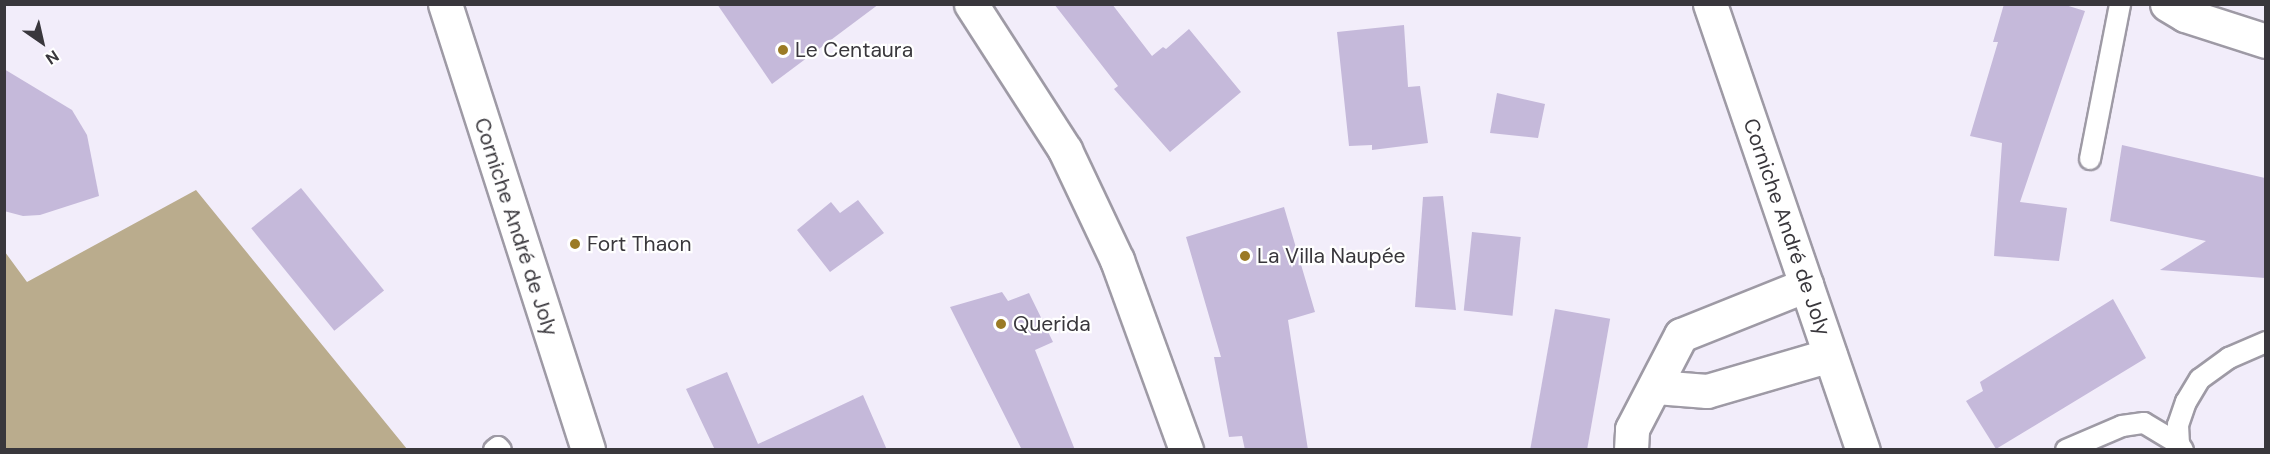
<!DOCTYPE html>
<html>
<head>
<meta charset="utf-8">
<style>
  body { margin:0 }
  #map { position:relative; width:2270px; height:454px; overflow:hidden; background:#f2edfa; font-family:"DM Sans",sans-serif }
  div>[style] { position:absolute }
  .forest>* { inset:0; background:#baac8d }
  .building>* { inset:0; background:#c5b9da; transform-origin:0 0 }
  .roads { filter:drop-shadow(2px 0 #9e9aa5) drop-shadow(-2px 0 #9e9aa5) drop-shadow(0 2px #9e9aa5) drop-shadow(0 -2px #9e9aa5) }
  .lane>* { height:20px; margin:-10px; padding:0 10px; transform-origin:10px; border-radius:10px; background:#fff }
  .street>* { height:33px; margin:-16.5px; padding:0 16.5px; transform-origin:16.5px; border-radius:16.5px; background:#fff }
  .secondary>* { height:33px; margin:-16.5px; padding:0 16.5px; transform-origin:16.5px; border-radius:16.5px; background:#fff }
  .primary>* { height:33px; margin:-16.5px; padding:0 16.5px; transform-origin:16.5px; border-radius:16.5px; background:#fff }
  .dots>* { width:16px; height:16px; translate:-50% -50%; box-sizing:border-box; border:3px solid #fff; border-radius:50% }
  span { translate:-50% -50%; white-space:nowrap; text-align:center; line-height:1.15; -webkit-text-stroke:4.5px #fff; paint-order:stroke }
  .poi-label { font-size:21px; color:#39373c }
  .left { translate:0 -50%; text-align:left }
  .street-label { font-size:21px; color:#39373c }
  .frame { position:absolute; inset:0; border:6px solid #39373c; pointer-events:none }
  .north { position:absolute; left:12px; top:12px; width:60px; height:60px; -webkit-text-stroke:4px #fff; paint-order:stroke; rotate:146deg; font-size:16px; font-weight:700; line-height:24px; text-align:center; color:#39373c }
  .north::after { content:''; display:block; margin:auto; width:21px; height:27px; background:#39373c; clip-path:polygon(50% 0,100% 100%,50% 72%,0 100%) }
</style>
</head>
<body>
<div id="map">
  <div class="forest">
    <i style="clip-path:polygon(196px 190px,407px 449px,5px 449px,5px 252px,27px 282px)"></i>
  </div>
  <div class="building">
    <i style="clip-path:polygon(717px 4px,879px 4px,772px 84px)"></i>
    <i style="clip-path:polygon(1054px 4px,1112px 4px,1152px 56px,1163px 47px,1166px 49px,1189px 29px,1241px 92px,1170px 152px,1114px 89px,1118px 86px)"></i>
    <i style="clip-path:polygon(2004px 4px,2062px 4px,2085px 11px,2020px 202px,2067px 208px,2059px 261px,1994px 256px,2002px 143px,1970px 136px,1998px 42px,1993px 42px)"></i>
    <i style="clip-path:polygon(1404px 25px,1408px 87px,1420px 86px,1428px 143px,1372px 150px,1372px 145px,1349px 146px,1337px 32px)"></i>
    <i style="clip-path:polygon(4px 69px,72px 110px,87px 135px,99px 196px,40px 215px,23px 216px,4px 211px)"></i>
    <i style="clip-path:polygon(1497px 93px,1545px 104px,1538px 138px,1490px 133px)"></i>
    <i style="clip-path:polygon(2122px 145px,2265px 178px,2265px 278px,2160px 270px,2206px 241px,2110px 221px)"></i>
    <i style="left:301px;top:188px;width:132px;height:64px;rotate:51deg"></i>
    <i style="clip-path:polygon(1443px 196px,1456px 310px,1415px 307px,1423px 197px)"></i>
    <i style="clip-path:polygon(858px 200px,884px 233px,830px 272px,797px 230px,831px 202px,840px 213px)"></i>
    <i style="clip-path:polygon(1284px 207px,1315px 312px,1288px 320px,1308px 450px,1245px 450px,1242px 436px,1229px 437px,1214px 357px,1221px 357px,1186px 237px)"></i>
    <i style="left:1472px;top:232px;width:49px;height:79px;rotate:6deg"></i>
    <i style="clip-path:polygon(1002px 292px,1008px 301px,1029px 293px,1053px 342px,1035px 350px,1075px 450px,1022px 450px,950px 307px)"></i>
    <i style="clip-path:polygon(2113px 299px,2146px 358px,1996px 449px,1966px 401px,1983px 391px,1980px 382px)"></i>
    <i style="left:1555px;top:309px;width:56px;height:143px;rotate:10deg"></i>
    <i style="clip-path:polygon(727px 372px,758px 444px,863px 395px,887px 450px,715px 450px,686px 389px)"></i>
  </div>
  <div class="roads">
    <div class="lane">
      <i style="left:2090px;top:159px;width:158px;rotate:-79deg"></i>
      <i style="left:494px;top:450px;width:5px;rotate:-37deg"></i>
      <i style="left:498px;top:447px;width:4px;rotate:45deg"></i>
      <i style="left:2066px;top:450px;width:61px;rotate:-23.2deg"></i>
      <i style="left:2122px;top:426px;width:22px;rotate:-8deg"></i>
      <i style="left:2144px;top:423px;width:41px;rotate:31deg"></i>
      <i style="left:2183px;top:450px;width:7px;rotate:-124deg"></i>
      <i style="left:2179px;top:444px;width:19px;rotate:-93deg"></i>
      <i style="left:2178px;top:425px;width:24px;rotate:-71deg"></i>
      <i style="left:2186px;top:402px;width:27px;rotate:-59deg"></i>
      <i style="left:2200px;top:379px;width:36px;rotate:-36deg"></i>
      <i style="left:2229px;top:358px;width:40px;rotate:-23.4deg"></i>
    </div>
    <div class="street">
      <i style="left:2167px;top:4px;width:21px;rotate:31deg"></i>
      <i style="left:2185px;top:15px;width:85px;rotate:17.8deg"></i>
      <i style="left:1656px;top:387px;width:51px;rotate:4.5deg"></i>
      <i style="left:1707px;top:391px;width:128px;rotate:-16.3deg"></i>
      <i style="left:1631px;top:450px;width:21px;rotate:-87deg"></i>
      <i style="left:1632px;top:429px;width:106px;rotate:-62.5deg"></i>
      <i style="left:1681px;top:335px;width:135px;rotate:-21.8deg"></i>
    </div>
    <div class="secondary">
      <i style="left:971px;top:4px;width:174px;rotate:57.2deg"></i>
      <i style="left:1065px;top:150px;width:122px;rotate:64.7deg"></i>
      <i style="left:1117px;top:260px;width:202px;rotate:70deg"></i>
    </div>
    <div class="primary">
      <i style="left:445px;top:4px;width:468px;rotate:72.2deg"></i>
      <i style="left:1710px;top:4px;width:472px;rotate:71.1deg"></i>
    </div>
  </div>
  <div class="dots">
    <i style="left:783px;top:50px;background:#9b7a25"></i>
    <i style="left:575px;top:244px;background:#9b7a25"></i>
    <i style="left:1245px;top:256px;background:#9b7a25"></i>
    <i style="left:1001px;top:324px;background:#9b7a25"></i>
  </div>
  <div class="poi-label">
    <span class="left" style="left:795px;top:50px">Le Centaura</span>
    <span class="left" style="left:587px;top:244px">Fort Thaon</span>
    <span class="left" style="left:1257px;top:256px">La Villa Naupée</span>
    <span class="left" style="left:1013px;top:324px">Querida</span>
  </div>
  <div class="street-label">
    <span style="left:516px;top:227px;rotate:72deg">Corniche André de Joly</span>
    <span style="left:1787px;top:227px;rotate:71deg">Corniche André de Joly</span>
  </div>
  <div class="frame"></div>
  <div class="north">N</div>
</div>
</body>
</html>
